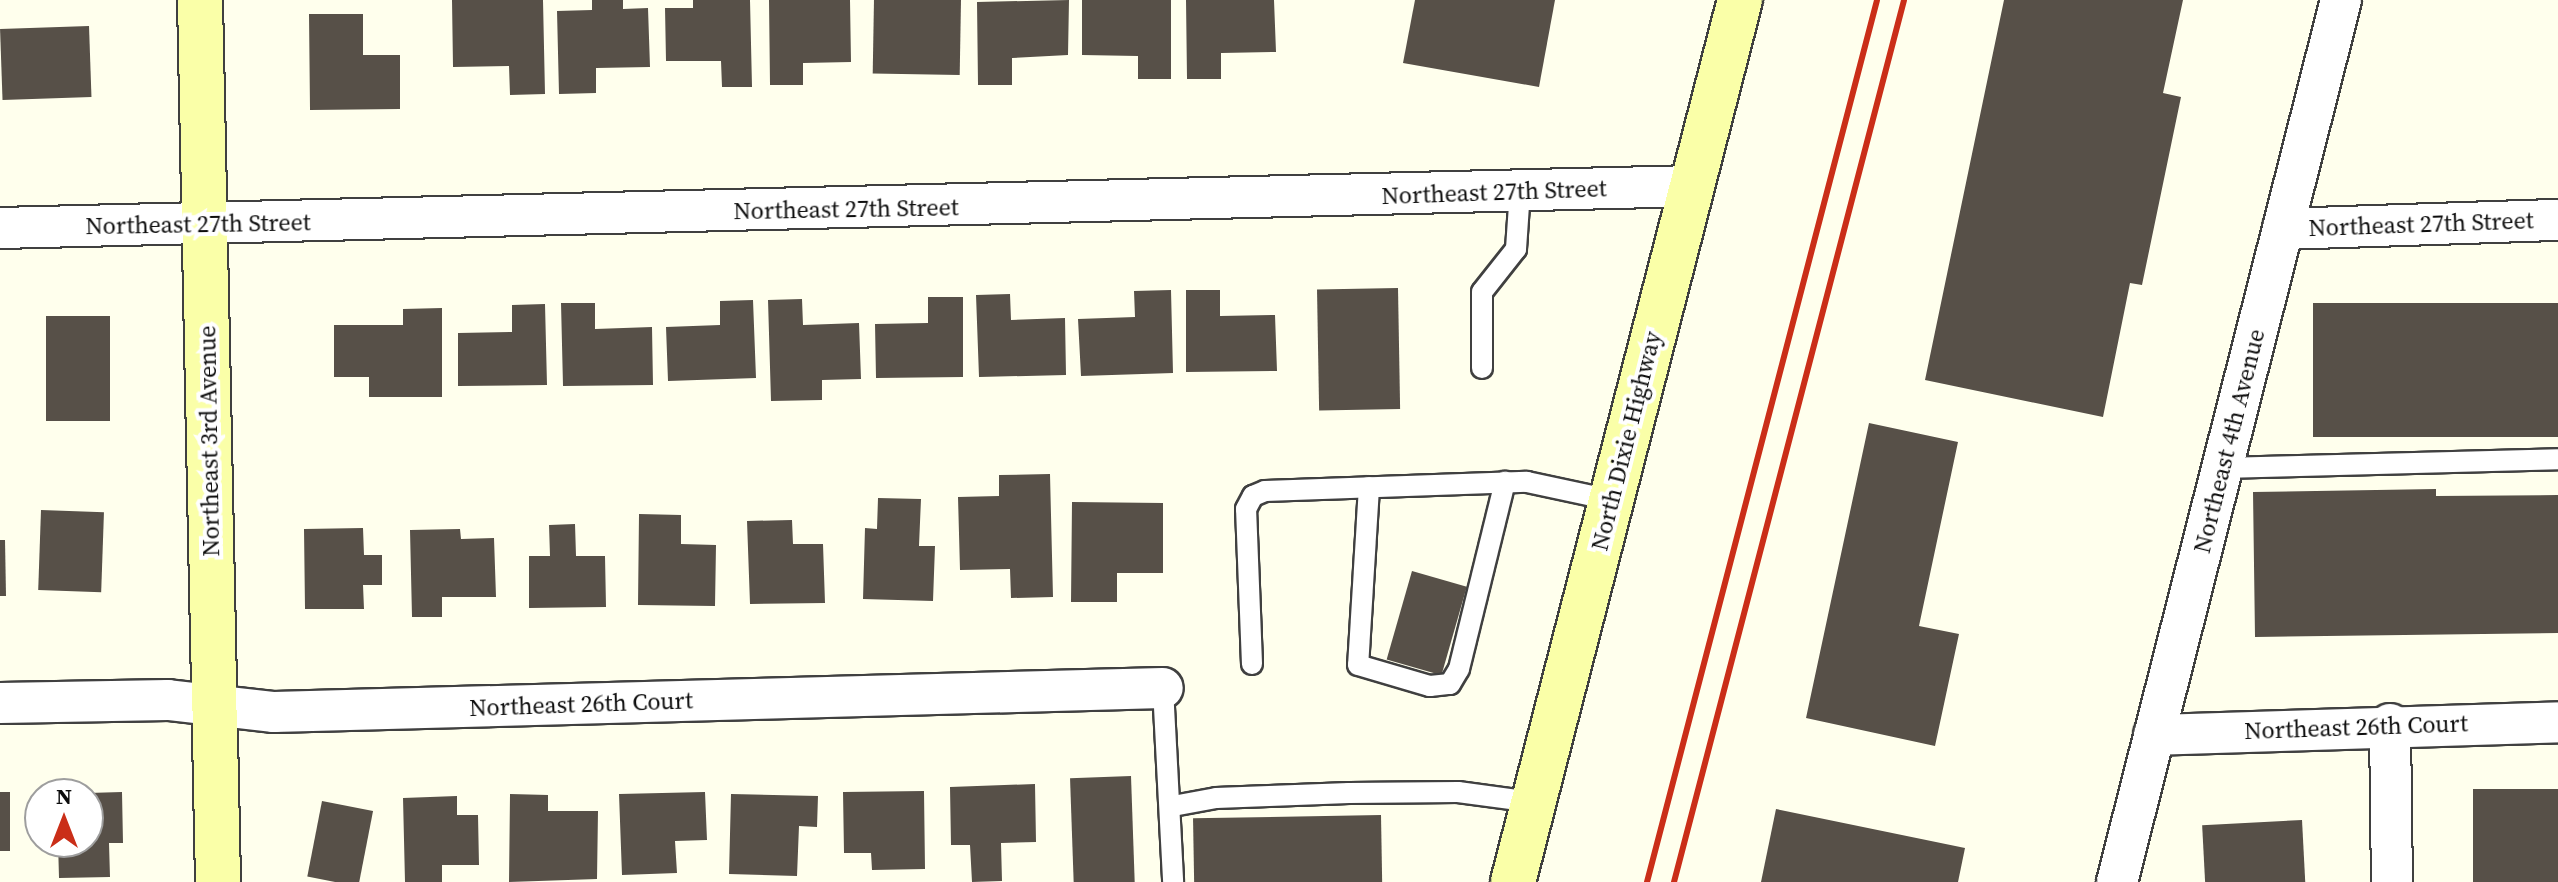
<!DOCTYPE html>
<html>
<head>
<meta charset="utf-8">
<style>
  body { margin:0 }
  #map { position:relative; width:2558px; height:882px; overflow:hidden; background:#ffffed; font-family:"Source Serif 4",serif }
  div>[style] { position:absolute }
  .building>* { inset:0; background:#575048; transform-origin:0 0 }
  .roads { filter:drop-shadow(2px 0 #404040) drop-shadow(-2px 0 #404040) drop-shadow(0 2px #404040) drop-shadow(0 -2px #404040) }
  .lane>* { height:20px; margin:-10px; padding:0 10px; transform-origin:10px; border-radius:10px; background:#fff }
  .street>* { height:40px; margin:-20px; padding:0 20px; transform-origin:20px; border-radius:20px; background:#fff }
  .secondary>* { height:44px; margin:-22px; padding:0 22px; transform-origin:22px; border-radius:22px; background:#faffa8 }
  .rail>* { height:6px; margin:-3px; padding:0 3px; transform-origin:3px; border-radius:3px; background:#ca2e18 }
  span { translate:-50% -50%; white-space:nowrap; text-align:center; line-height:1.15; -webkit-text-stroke:8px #fff; paint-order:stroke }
  .street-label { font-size:24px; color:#0d0d0d }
  .north { position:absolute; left:24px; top:778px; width:80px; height:80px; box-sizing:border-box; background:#fff; border:2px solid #9e9e9e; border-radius:50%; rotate:0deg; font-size:22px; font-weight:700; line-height:32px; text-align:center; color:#0d0d0d }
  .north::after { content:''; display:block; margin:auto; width:28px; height:36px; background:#ca2e18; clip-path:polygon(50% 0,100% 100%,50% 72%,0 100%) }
</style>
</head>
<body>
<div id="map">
  <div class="building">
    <i style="clip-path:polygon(452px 0,543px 0,545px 94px,510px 95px,509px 66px,453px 67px)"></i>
    <i style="clip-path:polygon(592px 0,623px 0,623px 9px,648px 8px,650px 67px,596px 68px,596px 93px,559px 94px,557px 11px,592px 10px)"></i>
    <i style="clip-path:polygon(693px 0,750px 0,752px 87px,722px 87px,721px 61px,666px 61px,665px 8px,693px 8px)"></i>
    <i style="clip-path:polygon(769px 0,850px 0,851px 62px,803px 63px,803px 85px,770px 85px)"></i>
    <i style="left:961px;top:0;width:75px;height:87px;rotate:91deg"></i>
    <i style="clip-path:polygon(1069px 0,1068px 55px,1012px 58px,1012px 85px,978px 85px,977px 2px)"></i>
    <i style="clip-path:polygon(1082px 0,1171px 0,1171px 79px,1138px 79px,1138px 56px,1082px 55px)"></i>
    <i style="clip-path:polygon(1186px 0,1274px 0,1276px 52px,1221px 53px,1221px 79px,1187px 79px)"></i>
    <i style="clip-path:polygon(1415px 0,1555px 0,1539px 87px,1403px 63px)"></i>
    <i style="clip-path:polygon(2004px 0,2183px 0,2163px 93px,2181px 97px,2142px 285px,2130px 283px,2103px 417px,1925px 380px)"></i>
    <i style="clip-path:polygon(309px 14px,363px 14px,363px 55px,400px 55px,400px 109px,310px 110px)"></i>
    <i style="left:89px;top:26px;width:71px;height:89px;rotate:88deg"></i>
    <i style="left:1398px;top:288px;width:121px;height:81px;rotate:89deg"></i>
    <i style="clip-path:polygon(1171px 290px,1173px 373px,1081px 376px,1078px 319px,1135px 317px,1134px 291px)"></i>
    <i style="clip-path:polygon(1186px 290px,1220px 290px,1220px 316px,1275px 315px,1277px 371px,1186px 372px)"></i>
    <i style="clip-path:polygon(1010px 294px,1011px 320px,1065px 318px,1066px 375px,979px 377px,976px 295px)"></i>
    <i style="clip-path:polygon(928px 297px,963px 297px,963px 377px,876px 378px,875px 324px,928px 323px)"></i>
    <i style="clip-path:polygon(802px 299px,803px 325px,859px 323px,861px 379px,822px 380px,822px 400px,771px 401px,768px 300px)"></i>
    <i style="clip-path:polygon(753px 300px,756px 378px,668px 381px,666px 327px,720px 325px,720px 301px)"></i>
    <i style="clip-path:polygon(561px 303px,595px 303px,595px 329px,652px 327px,653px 385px,563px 386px)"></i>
    <i style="left:2558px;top:303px;width:134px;height:245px;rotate:90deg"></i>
    <i style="clip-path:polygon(545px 304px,547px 385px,458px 386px,458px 333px,512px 332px,512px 305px)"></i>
    <i style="clip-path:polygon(442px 308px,442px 397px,369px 397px,369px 377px,334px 377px,334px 325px,403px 325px,403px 309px)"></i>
    <i style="left:46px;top:316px;width:64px;height:105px"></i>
    <i style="clip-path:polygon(1869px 423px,1958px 442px,1919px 626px,1959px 634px,1935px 746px,1806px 718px)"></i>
    <i style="clip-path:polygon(1050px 474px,1053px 597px,1011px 598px,1010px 569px,960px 570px,958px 497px,999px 496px,999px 475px)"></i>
    <i style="clip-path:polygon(2436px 489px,2436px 496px,2558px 495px,2558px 633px,2255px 637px,2253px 492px)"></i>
    <i style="clip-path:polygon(878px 498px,921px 499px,919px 546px,935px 546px,933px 601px,863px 599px,865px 528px,877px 529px)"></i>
    <i style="clip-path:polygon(1072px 502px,1163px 503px,1163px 573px,1117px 573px,1117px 602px,1071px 602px)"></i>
    <i style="left:41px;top:510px;width:63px;height:80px;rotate:2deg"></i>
    <i style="clip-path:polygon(639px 514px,681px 515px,681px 544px,716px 545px,715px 606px,638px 605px)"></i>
    <i style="clip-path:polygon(792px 520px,793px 544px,823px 544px,825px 603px,750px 604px,747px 521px)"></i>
    <i style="clip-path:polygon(575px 524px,576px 556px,605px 556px,606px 607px,529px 608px,529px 556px,550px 556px,549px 525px)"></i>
    <i style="clip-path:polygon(363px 528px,364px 555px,382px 555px,382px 585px,363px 585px,364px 609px,305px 609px,304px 529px)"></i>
    <i style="clip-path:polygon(460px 529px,461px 539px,494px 538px,496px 597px,442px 597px,442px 617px,412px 617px,410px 530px)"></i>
    <i style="clip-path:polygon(0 540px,5px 540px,6px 596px,0 596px)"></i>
    <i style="left:1412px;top:571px;width:57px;height:92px;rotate:16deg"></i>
    <i style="left:1131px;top:776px;width:106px;height:61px;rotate:88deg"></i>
    <i style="clip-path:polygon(1035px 784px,1036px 842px,1001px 843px,1002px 881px,972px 882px,970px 845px,951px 845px,950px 787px)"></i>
    <i style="left:2558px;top:789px;width:93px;height:85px;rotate:90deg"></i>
    <i style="clip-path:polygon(924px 791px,925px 869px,872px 870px,871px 853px,844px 853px,843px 792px)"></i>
    <i style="left:0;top:792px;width:10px;height:59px"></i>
    <i style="clip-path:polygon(122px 792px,123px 843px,109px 843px,110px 877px,59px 878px,58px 842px,88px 842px,88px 793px)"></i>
    <i style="clip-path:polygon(705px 792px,707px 840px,675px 841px,677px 873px,622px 875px,619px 794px)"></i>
    <i style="clip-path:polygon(510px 794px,548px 795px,548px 811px,598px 811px,597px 879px,509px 882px)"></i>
    <i style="clip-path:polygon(731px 794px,818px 796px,817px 827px,799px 826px,797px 876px,729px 874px)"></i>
    <i style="clip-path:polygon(457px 796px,457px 815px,478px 815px,479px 865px,442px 865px,442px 882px,405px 882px,403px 798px)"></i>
    <i style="left:322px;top:801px;width:52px;height:77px;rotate:11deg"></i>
    <i style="clip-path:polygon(1776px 809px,1965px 848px,1958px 882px,1761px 882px)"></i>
    <i style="left:1381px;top:815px;width:67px;height:188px;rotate:89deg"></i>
    <i style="left:2302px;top:820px;width:62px;height:100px;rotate:87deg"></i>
  </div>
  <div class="roads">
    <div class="lane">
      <i style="left:1482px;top:368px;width:76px;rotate:-90deg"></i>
      <i style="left:1482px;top:292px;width:55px;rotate:-51.7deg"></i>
      <i style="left:1516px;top:249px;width:58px;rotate:-86.1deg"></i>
      <i style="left:2223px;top:468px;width:335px;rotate:-1.5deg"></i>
      <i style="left:1369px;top:487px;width:178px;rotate:93.5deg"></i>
      <i style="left:1358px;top:665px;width:75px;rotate:16.3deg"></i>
      <i style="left:1430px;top:686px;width:20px;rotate:-6deg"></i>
      <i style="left:1450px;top:684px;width:17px;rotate:-59deg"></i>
      <i style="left:1459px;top:669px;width:193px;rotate:-76.2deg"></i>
      <i style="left:1252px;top:664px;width:155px;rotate:-92.2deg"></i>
      <i style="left:1246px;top:509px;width:15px;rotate:-62deg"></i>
      <i style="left:1253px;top:496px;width:13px;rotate:-23deg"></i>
      <i style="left:1265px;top:491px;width:262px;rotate:-2deg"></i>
      <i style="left:1527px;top:482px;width:86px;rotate:12.1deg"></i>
      <i style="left:1163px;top:688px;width:194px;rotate:87deg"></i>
      <i style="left:1173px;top:806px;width:44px;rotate:-10.5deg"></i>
      <i style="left:1216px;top:798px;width:133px;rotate:-2.2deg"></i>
      <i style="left:1349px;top:793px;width:109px;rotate:-0.5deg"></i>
      <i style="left:1458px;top:792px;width:76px;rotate:7.6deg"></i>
    </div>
    <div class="street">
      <i style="left:0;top:228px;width:1693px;rotate:-1.42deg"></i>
      <i style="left:2283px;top:229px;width:275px;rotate:-1.9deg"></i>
      <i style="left:0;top:703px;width:168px;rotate:-1deg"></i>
      <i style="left:168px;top:700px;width:107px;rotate:6.5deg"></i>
      <i style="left:274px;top:712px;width:889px;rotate:-1.55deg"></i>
      <i style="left:2390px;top:724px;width:158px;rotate:89.3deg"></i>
      <i style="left:2154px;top:735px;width:404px;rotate:-1.8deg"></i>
      <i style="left:2117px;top:882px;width:910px;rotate:-75.75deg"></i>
    </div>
    <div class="secondary">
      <i style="left:200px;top:0;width:882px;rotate:88.83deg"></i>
      <i style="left:1513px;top:882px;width:911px;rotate:-75.57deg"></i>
    </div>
  </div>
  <div class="rail">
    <i style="left:1647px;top:882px;width:911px;rotate:-75.38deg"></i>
    <i style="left:1674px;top:882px;width:911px;rotate:-75.38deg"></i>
  </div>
  <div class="street-label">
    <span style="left:1494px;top:192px;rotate:-2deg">Northeast 27th Street</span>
    <span style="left:846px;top:209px;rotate:-1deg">Northeast 27th Street</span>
    <span style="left:198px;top:224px;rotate:-1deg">Northeast 27th Street</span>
    <span style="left:2421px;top:224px;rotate:-2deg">Northeast 27th Street</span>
    <span style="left:209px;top:441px;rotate:-91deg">Northeast 3rd Avenue</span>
    <span style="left:1626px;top:441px;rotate:-76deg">North Dixie Highway</span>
    <span style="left:2229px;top:441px;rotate:-76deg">Northeast 4th Avenue</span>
    <span style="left:581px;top:704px;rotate:-2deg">Northeast 26th Court</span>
    <span style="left:2356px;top:727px;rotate:-2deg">Northeast 26th Court</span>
  </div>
  <div class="north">N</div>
</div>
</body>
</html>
